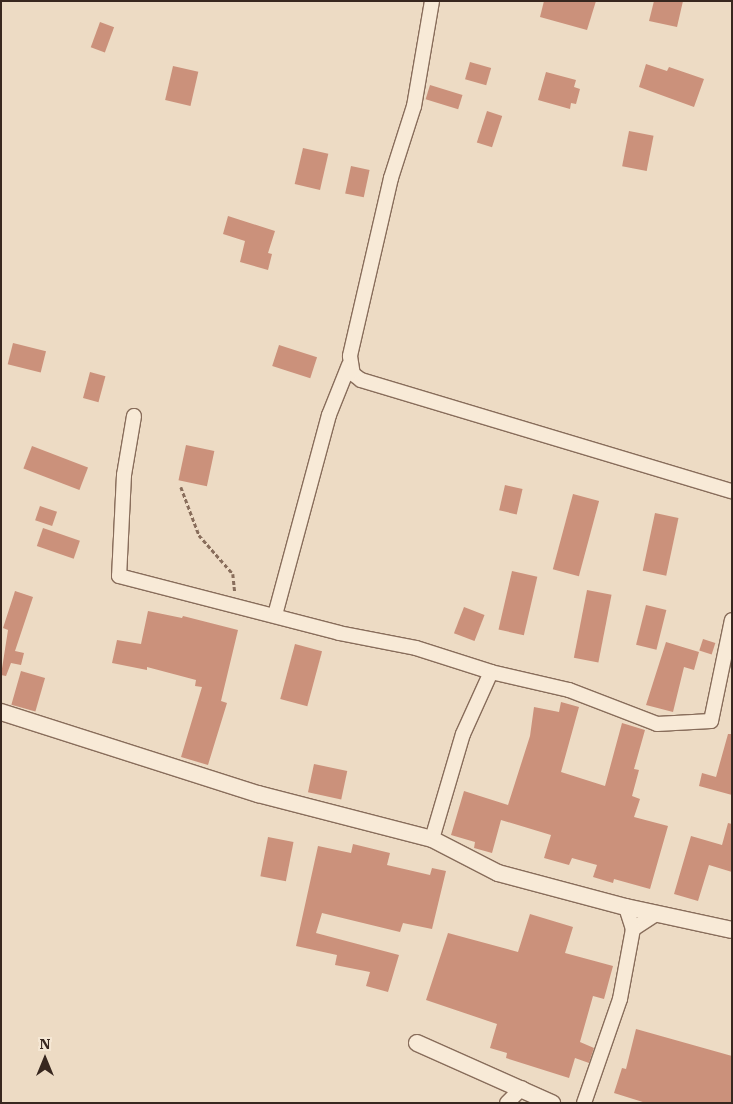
<!DOCTYPE html>
<html>
<head>
<meta charset="utf-8">
<style>
  body { margin:0 }
  #map { position:relative; width:733px; height:1104px; overflow:hidden; background:#eddbc4; font-family:"IBM Plex Serif",serif }
  div>[style] { position:absolute }
  .building>* { inset:0; background:#cb917b; transform-origin:0 0 }
  .path>* { height:2.5px; margin-top:-1.25px; transform-origin:0; background:repeating-linear-gradient(90deg,#886d5b 0 4px,transparent 0 6.5px) }
  .roads { filter:drop-shadow(1px 0 #886d5b) drop-shadow(-1px 0 #886d5b) drop-shadow(0 1px #886d5b) drop-shadow(0 -1px #886d5b) }
  .minor>* { height:14px; margin:-7px; padding:0 7px; transform-origin:7px; border-radius:7px; background:#f8ead7 }
  .tertiary>* { height:16px; margin:-8px; padding:0 8px; transform-origin:8px; border-radius:8px; background:#f8ead7 }
  span { translate:-50% -50%; white-space:nowrap; text-align:center; line-height:1.15; -webkit-text-stroke:4px #f5e7d4; paint-order:stroke }
  .frame { position:absolute; inset:0; border:2px solid #38271f; pointer-events:none }
  .north { position:absolute; left:20px; top:1034px; width:50px; height:50px; -webkit-text-stroke:4px #f5e7d4; paint-order:stroke; rotate:0deg; font-size:14px; font-weight:700; line-height:20px; text-align:center; color:#38271f }
  .north::after { content:''; display:block; margin:auto; width:18px; height:22px; background:#38271f; clip-path:polygon(50% 0,100% 100%,50% 72%,0 100%) }
</style>
</head>
<body>
<div id="map">
  <div class="building">
    <i style="clip-path:polygon(544px 1px,596px 1px,587px 30px,540px 17px)"></i>
    <i style="clip-path:polygon(654px 1px,683px 1px,677px 27px,649px 21px)"></i>
    <i style="left:100px;top:22px;width:15px;height:27px;rotate:20deg"></i>
    <i style="left:470px;top:62px;width:22px;height:18px;rotate:16deg"></i>
    <i style="clip-path:polygon(646px 64px,667px 71px,669px 67px,704px 79px,694px 107px,639px 87px)"></i>
    <i style="left:173px;top:66px;width:26px;height:35px;rotate:13deg"></i>
    <i style="clip-path:polygon(546px 72px,576px 80px,574px 87px,580px 89px,576px 104px,571px 103px,570px 109px,538px 100px)"></i>
    <i style="left:430px;top:85px;width:34px;height:15px;rotate:17deg"></i>
    <i style="left:487px;top:111px;width:16px;height:33px;rotate:18deg"></i>
    <i style="left:629px;top:131px;width:25px;height:36px;rotate:11deg"></i>
    <i style="left:303px;top:148px;width:26px;height:37px;rotate:13deg"></i>
    <i style="left:351px;top:166px;width:19px;height:28px;rotate:12deg"></i>
    <i style="clip-path:polygon(228px 216px,275px 231px,268px 253px,272px 254px,268px 270px,240px 262px,245px 241px,223px 234px)"></i>
    <i style="left:13px;top:343px;width:34px;height:22px;rotate:14deg"></i>
    <i style="left:279px;top:345px;width:40px;height:22px;rotate:18deg"></i>
    <i style="left:90px;top:372px;width:16px;height:27px;rotate:15deg"></i>
    <i style="left:186px;top:445px;width:29px;height:36px;rotate:12deg"></i>
    <i style="left:32px;top:446px;width:60px;height:24px;rotate:21deg"></i>
    <i style="left:505px;top:485px;width:18px;height:26px;rotate:13deg"></i>
    <i style="left:573px;top:494px;width:27px;height:78px;rotate:15deg"></i>
    <i style="left:40px;top:506px;width:18px;height:15px;rotate:19deg"></i>
    <i style="left:655px;top:513px;width:24px;height:59px;rotate:12deg"></i>
    <i style="left:43px;top:528px;width:39px;height:19px;rotate:19deg"></i>
    <i style="left:512px;top:571px;width:26px;height:60px;rotate:13deg"></i>
    <i style="left:587px;top:590px;width:25px;height:69px;rotate:11deg"></i>
    <i style="clip-path:polygon(15px 591px,33px 597px,15px 651px,24px 653px,21px 665px,11px 663px,6px 676px,1px 675px,8px 630px,3px 628px)"></i>
    <i style="left:646px;top:605px;width:21px;height:41px;rotate:14deg"></i>
    <i style="left:464px;top:607px;width:22px;height:28px;rotate:21deg"></i>
    <i style="clip-path:polygon(148px 611px,182px 618px,183px 616px,238px 630px,221px 701px,227px 703px,208px 765px,181px 757px,202px 687px,195px 686px,196px 680px,147px 667px,147px 670px,112px 663px,117px 640px,141px 644px)"></i>
    <i style="left:703px;top:639px;width:13px;height:12px;rotate:18deg"></i>
    <i style="clip-path:polygon(666px 642px,699px 652px,694px 670px,684px 667px,673px 712px,646px 705px)"></i>
    <i style="left:295px;top:644px;width:28px;height:57px;rotate:15deg"></i>
    <i style="left:21px;top:671px;width:25px;height:35px;rotate:16deg"></i>
    <i style="clip-path:polygon(561px 702px,579px 707px,561px 772px,605px 786px,622px 723px,645px 730px,634px 769px,639px 770px,632px 796px,640px 799px,634px 817px,668px 826px,650px 889px,614px 879px,613px 883px,593px 877px,597px 865px,572px 858px,569px 865px,544px 858px,551px 835px,501px 820px,492px 853px,474px 848px,475px 842px,451px 835px,464px 791px,508px 805px,530px 736px,534px 707px,559px 712px)"></i>
    <i style="clip-path:polygon(728px 734px,732px 734px,732px 795px,699px 786px,702px 773px,716px 777px)"></i>
    <i style="left:314px;top:764px;width:34px;height:29px;rotate:12deg"></i>
    <i style="clip-path:polygon(728px 823px,732px 824px,732px 872px,709px 865px,698px 901px,674px 894px,691px 836px,722px 845px)"></i>
    <i style="left:268px;top:837px;width:26px;height:40px;rotate:11deg"></i>
    <i style="clip-path:polygon(353px 844px,390px 853px,387px 865px,430px 875px,432px 868px,446px 871px,432px 929px,403px 923px,400px 932px,322px 913px,316px 933px,399px 955px,388px 992px,366px 986px,370px 972px,335px 965px,337px 955px,296px 946px,318px 846px,351px 853px)"></i>
    <i style="clip-path:polygon(530px 914px,573px 927px,565px 953px,613px 966px,604px 999px,593px 996px,580px 1042px,594px 1048px,589px 1063px,575px 1058px,569px 1078px,506px 1058px,507px 1053px,490px 1048px,497px 1024px,426px 1000px,448px 933px,518px 952px)"></i>
    <i style="clip-path:polygon(636px 1029px,732px 1056px,732px 1103px,646px 1103px,614px 1093px,622px 1068px,626px 1069px)"></i>
  </div>
  <div class="path">
    <i style="left:181px;top:487px;width:51px;rotate:69.4deg"></i>
    <i style="left:199px;top:535px;width:52px;rotate:48.9deg"></i>
    <i style="left:233px;top:574px;width:18px;rotate:84deg"></i>
  </div>
  <div class="roads">
    <div class="minor">
      <i style="left:432px;top:1px;width:107px;rotate:99.7deg"></i>
      <i style="left:414px;top:106px;width:76px;rotate:107.7deg"></i>
      <i style="left:391px;top:178px;width:183px;rotate:103deg"></i>
      <i style="left:350px;top:356px;width:18px;rotate:81deg"></i>
      <i style="left:353px;top:374px;width:10px;rotate:37deg"></i>
      <i style="left:361px;top:380px;width:387px;rotate:16.7deg"></i>
      <i style="left:134px;top:416px;width:60px;rotate:99.6deg"></i>
      <i style="left:124px;top:475px;width:101px;rotate:92.8deg"></i>
      <i style="left:119px;top:576px;width:227px;rotate:14.5deg"></i>
      <i style="left:339px;top:633px;width:78px;rotate:11deg"></i>
      <i style="left:416px;top:648px;width:79px;rotate:17.7deg"></i>
      <i style="left:491px;top:672px;width:80px;rotate:13deg"></i>
      <i style="left:569px;top:690px;width:94px;rotate:21.1deg"></i>
      <i style="left:657px;top:724px;width:54px;rotate:-3.2deg"></i>
      <i style="left:711px;top:721px;width:103px;rotate:-78.3deg"></i>
      <i style="left:275px;top:615px;width:207px;rotate:-74.9deg"></i>
      <i style="left:329px;top:415px;width:54px;rotate:-68.2deg"></i>
      <i style="left:432px;top:839px;width:109px;rotate:-73.6deg"></i>
      <i style="left:463px;top:734px;width:68px;rotate:-65.7deg"></i>
      <i style="left:633px;top:929px;width:27px;rotate:-33deg"></i>
      <i style="left:507px;top:1103px;width:21px;rotate:-45deg"></i>
      <i style="left:584px;top:1103px;width:110px;rotate:-70.9deg"></i>
      <i style="left:620px;top:999px;width:71px;rotate:-79.5deg"></i>
      <i style="left:633px;top:929px;width:23px;rotate:-108deg"></i>
    </div>
    <div class="tertiary">
      <i style="left:1px;top:712px;width:270px;rotate:17.7deg"></i>
      <i style="left:258px;top:794px;width:180px;rotate:14.5deg"></i>
      <i style="left:432px;top:839px;width:74px;rotate:27.3deg"></i>
      <i style="left:498px;top:873px;width:132px;rotate:14.9deg"></i>
      <i style="left:626px;top:907px;width:108px;rotate:12.2deg"></i>
      <i style="left:417px;top:1043px;width:148px;rotate:24deg"></i>
    </div>
  </div>
  <div class="frame"></div>
  <div class="north">N</div>
</div>
</body>
</html>
